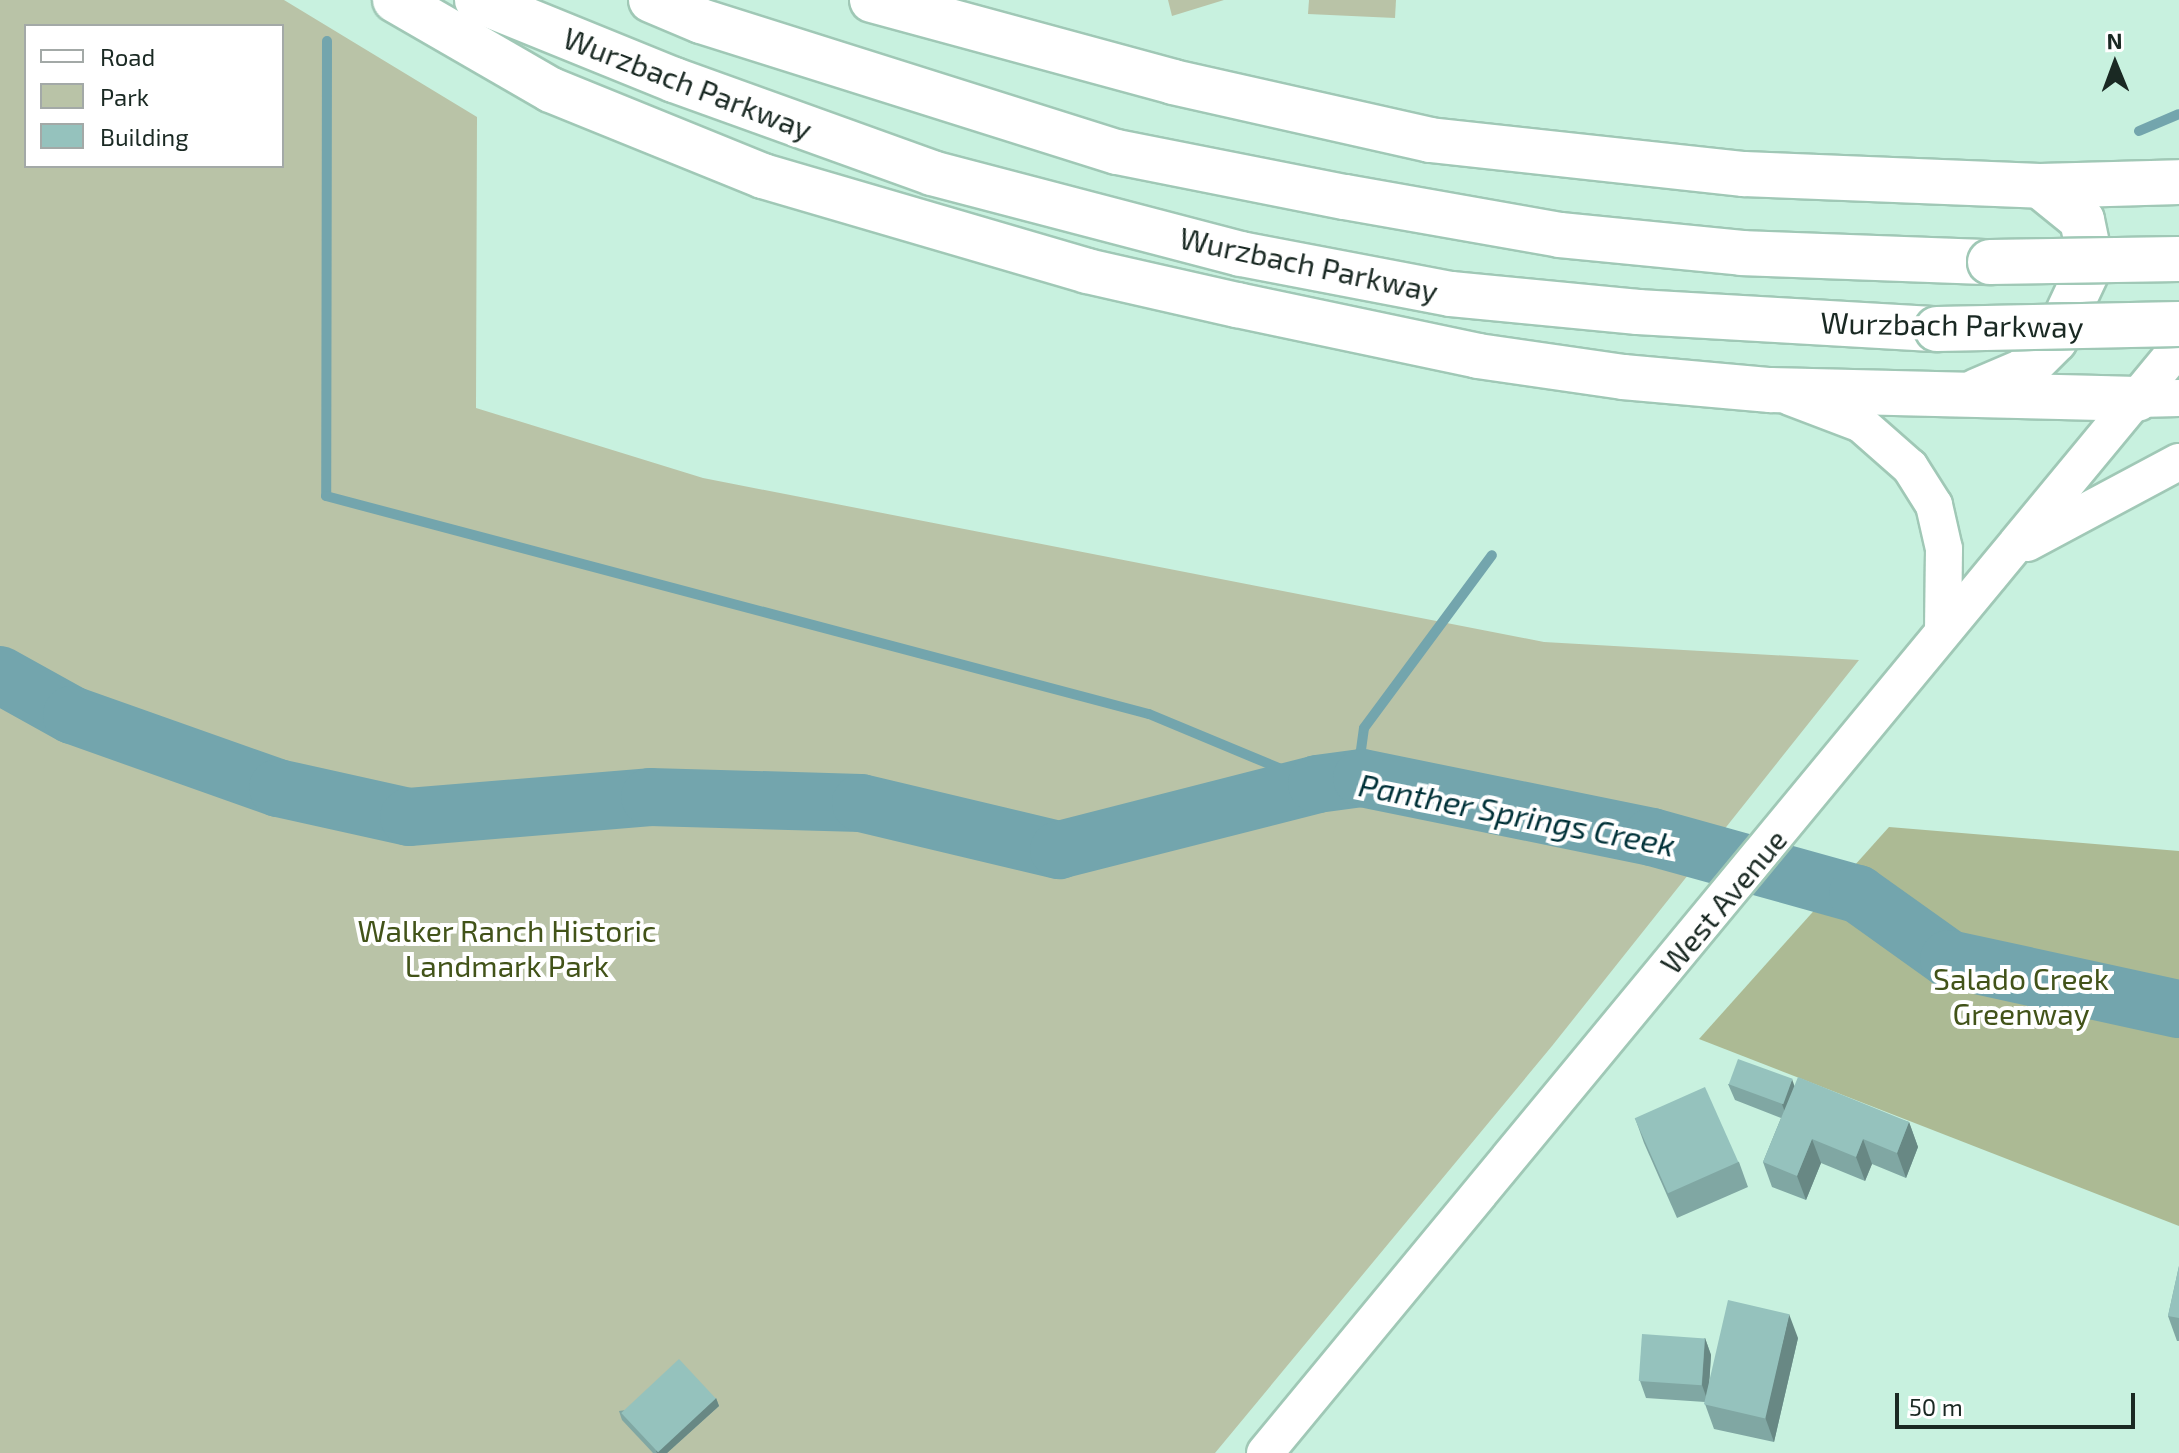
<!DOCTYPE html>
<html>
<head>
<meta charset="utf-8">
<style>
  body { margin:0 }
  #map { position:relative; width:2179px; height:1453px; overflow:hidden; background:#c8f1df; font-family:"Exo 2",sans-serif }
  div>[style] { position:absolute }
  .green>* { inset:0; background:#b9c3a7 }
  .forest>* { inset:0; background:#acba94 }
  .stream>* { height:10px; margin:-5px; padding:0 5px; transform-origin:5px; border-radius:5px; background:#73a5ad }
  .river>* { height:58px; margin:-29px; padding:0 29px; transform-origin:29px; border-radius:29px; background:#73a5ad }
  .roads { filter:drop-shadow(2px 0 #a0c8b6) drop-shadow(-2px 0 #a0c8b6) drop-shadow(0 2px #a0c8b6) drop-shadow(0 -2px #a0c8b6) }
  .secondary>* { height:36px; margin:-18px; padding:0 18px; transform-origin:18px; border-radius:18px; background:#fff }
  .highway>* { height:44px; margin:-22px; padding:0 22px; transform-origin:22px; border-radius:22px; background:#fff }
  .bridges { filter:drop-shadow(2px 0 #a0c8b6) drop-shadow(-2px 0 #a0c8b6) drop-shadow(0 2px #a0c8b6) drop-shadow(0 -2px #a0c8b6) }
  .highway-bridge>* { height:44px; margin:-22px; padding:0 22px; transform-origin:22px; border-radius:22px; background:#fff }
  .wall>* { inset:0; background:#80a7a3 }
  .shaded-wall>* { inset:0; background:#688884 }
  .building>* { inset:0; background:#95c2bd; transform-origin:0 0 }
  span { translate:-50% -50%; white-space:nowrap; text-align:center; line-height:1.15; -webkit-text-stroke:8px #fff; paint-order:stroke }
  .street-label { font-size:30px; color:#1a2923 }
  .park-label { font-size:30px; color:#425319 }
  .water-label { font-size:32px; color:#003138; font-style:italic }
  .legend { position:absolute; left:24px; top:24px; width:260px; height:144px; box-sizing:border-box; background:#fff; border:2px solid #a3a9a7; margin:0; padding:10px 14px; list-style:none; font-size:24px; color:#1a2923 }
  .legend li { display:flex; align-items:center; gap:16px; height:40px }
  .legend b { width:40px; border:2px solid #a3a9a7 }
  .north { position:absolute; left:2075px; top:24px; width:80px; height:80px; -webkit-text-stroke:6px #fff; paint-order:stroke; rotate:359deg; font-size:22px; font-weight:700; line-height:32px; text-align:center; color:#1a2923 }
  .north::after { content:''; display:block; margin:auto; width:28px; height:36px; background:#1a2923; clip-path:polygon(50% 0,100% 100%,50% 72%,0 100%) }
  .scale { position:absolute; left:1895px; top:1393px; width:240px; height:36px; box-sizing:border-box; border:4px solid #1a2923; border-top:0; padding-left:10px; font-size:24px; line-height:28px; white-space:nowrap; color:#1a2923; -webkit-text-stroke:6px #fff; paint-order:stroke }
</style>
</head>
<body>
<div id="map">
  <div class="green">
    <i style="clip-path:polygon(evenodd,0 0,284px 0,477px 117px,476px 408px,703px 478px,1544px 642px,1859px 660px,1552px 1046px,1215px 1453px,0 1453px,0 0,26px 26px,282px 26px,282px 166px,26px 166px,26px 26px)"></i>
    <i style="clip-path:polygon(1168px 0,1224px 0,1172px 16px)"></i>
    <i style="clip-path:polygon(1309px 0,1396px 0,1395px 18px,1308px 14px)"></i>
  </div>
  <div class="forest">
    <i style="clip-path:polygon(1889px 827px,2179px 851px,2179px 1226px,1699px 1039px)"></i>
  </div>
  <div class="stream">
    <i style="left:327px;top:41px;width:455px;rotate:90.1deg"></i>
    <i style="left:326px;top:496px;width:851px;rotate:14.84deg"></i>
    <i style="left:1149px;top:714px;width:182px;rotate:22.6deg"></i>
    <i style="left:2139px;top:131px;width:43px;rotate:-23deg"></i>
    <i style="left:1357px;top:779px;width:51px;rotate:-82.2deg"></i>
    <i style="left:1364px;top:728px;width:215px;rotate:-53.5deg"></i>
  </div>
  <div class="river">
    <i style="left:0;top:675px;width:82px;rotate:29.1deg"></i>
    <i style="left:72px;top:715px;width:219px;rotate:19.5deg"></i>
    <i style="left:278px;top:788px;width:134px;rotate:12.5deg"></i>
    <i style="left:409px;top:817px;width:242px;rotate:-4.7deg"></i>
    <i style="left:650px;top:797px;width:211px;rotate:1.6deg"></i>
    <i style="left:861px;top:803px;width:204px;rotate:13.4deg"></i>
    <i style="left:1059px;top:850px;width:266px;rotate:-14.3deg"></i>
    <i style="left:1317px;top:784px;width:45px;rotate:-7.6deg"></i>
    <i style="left:1362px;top:778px;width:296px;rotate:11.5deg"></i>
    <i style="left:1652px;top:837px;width:214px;rotate:15.5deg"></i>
    <i style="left:1858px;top:894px;width:112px;rotate:35.5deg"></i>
    <i style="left:1949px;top:959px;width:235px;rotate:12.3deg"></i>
  </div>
  <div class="roads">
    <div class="secondary">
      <i style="left:1790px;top:397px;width:76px;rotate:20.8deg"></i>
      <i style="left:1861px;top:424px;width:65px;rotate:41.3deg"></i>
      <i style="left:1910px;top:467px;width:45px;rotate:57.7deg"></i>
      <i style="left:1934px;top:505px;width:45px;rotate:77.2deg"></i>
      <i style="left:1944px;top:549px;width:78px;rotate:90.7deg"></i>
      <i style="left:2137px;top:399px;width:42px;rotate:-1.4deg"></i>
      <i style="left:2027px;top:543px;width:172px;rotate:-28.1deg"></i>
      <i style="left:1265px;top:1453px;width:1435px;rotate:-50.43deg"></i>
    </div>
    <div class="highway">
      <i style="left:395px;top:0;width:180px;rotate:30deg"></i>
      <i style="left:551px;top:90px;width:229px;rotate:22.1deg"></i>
      <i style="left:763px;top:176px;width:338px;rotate:16.3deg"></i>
      <i style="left:1087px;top:271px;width:154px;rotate:12.8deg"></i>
      <i style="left:1237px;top:305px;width:246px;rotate:11.9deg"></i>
      <i style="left:1478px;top:356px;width:147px;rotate:8.2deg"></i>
      <i style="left:1623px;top:377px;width:148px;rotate:5.1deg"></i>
      <i style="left:1770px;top:390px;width:367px;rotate:1.4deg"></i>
      <i style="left:477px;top:0;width:213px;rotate:22.1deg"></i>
      <i style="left:674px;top:80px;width:274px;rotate:19.8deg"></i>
      <i style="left:932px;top:173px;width:319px;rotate:14.7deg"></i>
      <i style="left:1241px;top:254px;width:214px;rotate:10.8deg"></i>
      <i style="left:1451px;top:294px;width:188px;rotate:5.5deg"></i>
      <i style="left:1638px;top:312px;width:299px;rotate:3.3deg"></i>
      <i style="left:651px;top:0;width:54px;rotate:22.8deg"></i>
      <i style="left:701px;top:21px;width:436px;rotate:17.5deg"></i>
      <i style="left:1117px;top:152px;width:232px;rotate:11.2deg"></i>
      <i style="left:1345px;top:197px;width:218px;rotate:10deg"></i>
      <i style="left:1560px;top:235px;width:183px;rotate:5.6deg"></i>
      <i style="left:1742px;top:253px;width:248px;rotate:2.1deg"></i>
      <i style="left:872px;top:0;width:312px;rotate:15.2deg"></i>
      <i style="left:1173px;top:82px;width:263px;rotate:12.7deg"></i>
      <i style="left:1430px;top:140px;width:316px;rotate:6.2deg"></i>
      <i style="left:1744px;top:174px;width:296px;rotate:2.3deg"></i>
      <i style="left:2040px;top:186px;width:139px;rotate:-1.6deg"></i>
      <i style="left:1977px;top:391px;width:51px;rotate:-23.1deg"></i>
      <i style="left:2024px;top:371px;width:44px;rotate:-45deg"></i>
      <i style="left:2055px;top:340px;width:85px;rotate:-64.9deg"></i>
      <i style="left:2091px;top:263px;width:44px;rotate:-101.8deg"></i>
      <i style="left:2082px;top:220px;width:54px;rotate:-141deg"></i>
    </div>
  </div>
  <div class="bridges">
    <div class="highway-bridge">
      <i style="left:1990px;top:262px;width:189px;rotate:-0.9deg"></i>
      <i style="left:1937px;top:329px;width:242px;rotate:-1.2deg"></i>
    </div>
  </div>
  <div class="wall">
    <i style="clip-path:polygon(1728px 1084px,1794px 1086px,1909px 1122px,1918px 1147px,1906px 1178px,1872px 1164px,1865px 1181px,1821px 1163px,1806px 1200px,1772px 1187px,1763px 1162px,1781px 1118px,1735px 1100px)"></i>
    <i style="clip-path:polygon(1635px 1118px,1739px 1162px,1748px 1187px,1677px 1218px,1644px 1143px)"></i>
    <i style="clip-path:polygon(2179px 1266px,2179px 1341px,2177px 1341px,2168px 1316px)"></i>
    <i style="clip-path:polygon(1705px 1338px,1711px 1355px,1709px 1384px,1798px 1338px,1774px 1442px,1714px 1429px,1705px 1404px,1705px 1402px,1646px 1398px,1640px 1381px)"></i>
    <i style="clip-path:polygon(716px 1398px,719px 1406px,667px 1453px,653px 1453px,622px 1420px,619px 1411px)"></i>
  </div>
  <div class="shaded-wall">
    <i style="clip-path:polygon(1792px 1079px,1798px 1096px,1788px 1121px,1782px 1104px)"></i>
    <i style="clip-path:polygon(1909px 1122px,1918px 1147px,1906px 1178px,1897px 1153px)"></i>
    <i style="clip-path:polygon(1812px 1139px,1821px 1163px,1806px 1200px,1797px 1176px)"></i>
    <i style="clip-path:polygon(1863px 1139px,1872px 1164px,1865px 1181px,1856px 1157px)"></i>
    <i style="clip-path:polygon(1789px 1314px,1798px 1338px,1774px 1442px,1765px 1417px)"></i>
    <i style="clip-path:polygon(1705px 1338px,1711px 1355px,1708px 1402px,1702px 1385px)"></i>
    <i style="clip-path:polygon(716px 1398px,719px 1406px,667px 1453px,657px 1453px,656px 1451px)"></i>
  </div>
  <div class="building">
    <i style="left:1738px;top:1059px;width:58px;height:27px;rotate:20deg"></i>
    <i style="clip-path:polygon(1798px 1077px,1909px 1122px,1897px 1153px,1863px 1139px,1856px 1157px,1812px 1139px,1797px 1176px,1763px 1162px)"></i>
    <i style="left:1705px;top:1087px;width:82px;height:77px;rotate:66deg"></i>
    <i style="clip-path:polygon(2179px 1266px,2179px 1318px,2168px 1316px)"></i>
    <i style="left:1728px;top:1300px;width:63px;height:107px;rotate:13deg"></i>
    <i style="left:1642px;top:1334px;width:63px;height:47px;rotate:4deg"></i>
    <i style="left:679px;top:1359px;width:54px;height:79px;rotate:47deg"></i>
  </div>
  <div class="street-label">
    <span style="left:688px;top:83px;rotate:21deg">Wurzbach Parkway</span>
    <span style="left:1309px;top:264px;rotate:12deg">Wurzbach Parkway</span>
    <span style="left:1952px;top:324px;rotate:1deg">Wurzbach Parkway</span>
    <span style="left:1723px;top:901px;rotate:-50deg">West Avenue</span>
  </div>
  <div class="park-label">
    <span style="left:507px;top:947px">Walker Ranch Historic<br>Landmark Park</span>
    <span style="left:2021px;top:995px">Salado Creek<br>Greenway</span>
  </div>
  <div class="water-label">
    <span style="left:1517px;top:814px;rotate:11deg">Panther Springs Creek</span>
  </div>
  <ul class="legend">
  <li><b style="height:10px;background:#fff"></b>Road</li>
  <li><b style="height:22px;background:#b9c3a7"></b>Park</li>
  <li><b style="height:22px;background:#95c2bd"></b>Building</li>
  </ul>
  <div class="north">N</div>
  <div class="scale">50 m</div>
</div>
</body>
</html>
